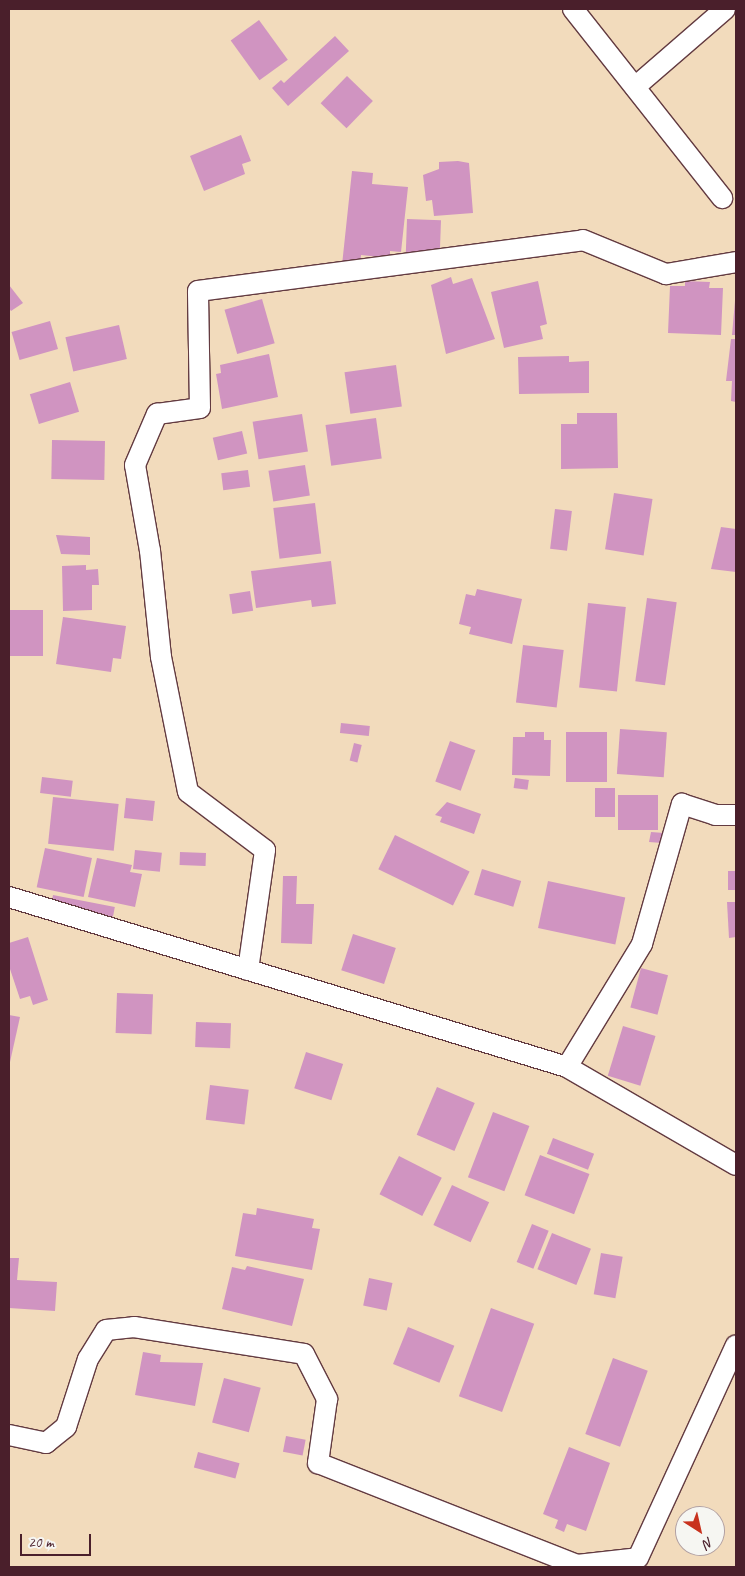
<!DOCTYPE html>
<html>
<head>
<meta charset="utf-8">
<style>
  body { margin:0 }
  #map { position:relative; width:745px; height:1576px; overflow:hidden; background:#f2dbbc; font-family:Caveat,sans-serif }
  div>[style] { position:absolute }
  .building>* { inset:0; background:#d094c1; transform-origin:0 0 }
  .roads { filter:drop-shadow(1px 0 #633b41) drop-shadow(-1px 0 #633b41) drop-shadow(0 1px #633b41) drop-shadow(0 -1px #633b41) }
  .minor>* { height:20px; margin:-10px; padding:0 10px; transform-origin:10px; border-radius:10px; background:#fff }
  span { translate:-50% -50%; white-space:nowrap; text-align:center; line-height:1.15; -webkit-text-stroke:4.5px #f6f6f2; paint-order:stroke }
  .frame { position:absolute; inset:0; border:10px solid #4a1f2b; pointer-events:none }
  .north { position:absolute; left:675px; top:1506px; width:50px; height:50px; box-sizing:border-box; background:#f6f6f2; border:1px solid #b1a0a2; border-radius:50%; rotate:145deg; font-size:14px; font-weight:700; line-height:20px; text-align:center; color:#4a1f2b }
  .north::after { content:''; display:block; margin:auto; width:18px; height:22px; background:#c8321e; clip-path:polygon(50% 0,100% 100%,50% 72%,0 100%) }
  .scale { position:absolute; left:20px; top:1534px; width:71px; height:22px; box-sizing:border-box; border:2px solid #4a1f2b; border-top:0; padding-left:6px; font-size:15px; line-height:18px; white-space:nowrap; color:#4a1f2b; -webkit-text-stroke:4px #f6f6f2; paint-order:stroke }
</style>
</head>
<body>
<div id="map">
  <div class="building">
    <i style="left:259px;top:20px;width:49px;height:35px;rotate:54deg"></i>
    <i style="clip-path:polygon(335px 36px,349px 51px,288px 106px,272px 88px,281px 80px,284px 83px)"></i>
    <i style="left:347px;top:76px;width:36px;height:38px;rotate:44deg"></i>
    <i style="clip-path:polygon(241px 135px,251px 161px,242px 164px,245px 174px,204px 191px,190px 156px)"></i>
    <i style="clip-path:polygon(458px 161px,469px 163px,473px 213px,434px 216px,432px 200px,426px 201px,423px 175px,439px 169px,439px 162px)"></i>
    <i style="clip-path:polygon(352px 171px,373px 173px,372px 184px,408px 187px,401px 252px,390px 251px,390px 258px,361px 255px,360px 267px,342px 265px)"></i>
    <i style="left:407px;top:219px;width:34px;height:34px;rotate:2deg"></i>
    <i style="clip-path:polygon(451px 277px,453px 284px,472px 278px,495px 339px,446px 354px,431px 285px)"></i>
    <i style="clip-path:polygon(538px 281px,547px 324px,540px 326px,543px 339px,504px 348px,491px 292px)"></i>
    <i style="clip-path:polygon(685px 281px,710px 282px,709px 288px,723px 288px,721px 335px,668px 333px,670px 286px,685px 286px)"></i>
    <i style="clip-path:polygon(9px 285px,23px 303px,11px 311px,9px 308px)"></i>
    <i style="clip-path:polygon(736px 289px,736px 335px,732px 335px)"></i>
    <i style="left:262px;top:299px;width:46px;height:39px;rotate:74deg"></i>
    <i style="left:50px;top:321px;width:29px;height:40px;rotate:74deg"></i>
    <i style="left:119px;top:325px;width:35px;height:55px;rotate:77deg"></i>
    <i style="clip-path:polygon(731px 339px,736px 339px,736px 402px,731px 401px,732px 381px,726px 381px)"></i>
    <i style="clip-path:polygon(269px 354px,278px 397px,222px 409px,216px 374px,221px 373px,220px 365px)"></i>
    <i style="clip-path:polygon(569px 356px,569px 362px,589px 361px,589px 393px,519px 394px,518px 357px)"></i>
    <i style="left:396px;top:365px;width:42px;height:52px;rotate:82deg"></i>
    <i style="left:70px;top:382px;width:31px;height:42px;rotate:73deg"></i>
    <i style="clip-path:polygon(577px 413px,617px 413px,618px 468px,561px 469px,561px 424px,577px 424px)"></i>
    <i style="left:302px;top:414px;width:38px;height:50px;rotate:81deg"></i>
    <i style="left:376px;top:418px;width:41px;height:51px;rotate:82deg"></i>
    <i style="left:242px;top:431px;width:23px;height:30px;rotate:77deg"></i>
    <i style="left:52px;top:440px;width:53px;height:39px;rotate:1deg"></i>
    <i style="left:305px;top:465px;width:31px;height:37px;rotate:81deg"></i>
    <i style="left:248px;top:470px;width:17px;height:27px;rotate:83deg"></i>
    <i style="left:614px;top:493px;width:39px;height:57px;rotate:9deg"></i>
    <i style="left:315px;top:503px;width:51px;height:42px;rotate:83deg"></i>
    <i style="left:555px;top:509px;width:17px;height:40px;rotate:7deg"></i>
    <i style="clip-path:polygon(721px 527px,736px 529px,736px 572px,711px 569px)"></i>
    <i style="clip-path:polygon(56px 535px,90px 537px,90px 555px,61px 554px)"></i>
    <i style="clip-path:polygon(331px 561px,336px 604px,312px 607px,311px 600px,256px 608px,251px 571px)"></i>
    <i style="clip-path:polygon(86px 565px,86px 570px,98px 569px,99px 585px,92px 585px,92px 610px,63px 611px,62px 566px)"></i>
    <i style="clip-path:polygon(477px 589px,522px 599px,512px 644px,469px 634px,471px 627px,459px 624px,466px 594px,475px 596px)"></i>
    <i style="left:250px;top:591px;width:20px;height:21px;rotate:81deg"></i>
    <i style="left:647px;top:598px;width:30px;height:84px;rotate:8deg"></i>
    <i style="left:588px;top:603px;width:38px;height:85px;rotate:6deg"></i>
    <i style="left:9px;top:610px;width:34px;height:46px"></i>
    <i style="clip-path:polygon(63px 617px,126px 626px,121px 659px,113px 658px,111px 672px,56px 664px)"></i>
    <i style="left:523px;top:645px;width:41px;height:58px;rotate:7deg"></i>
    <i style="left:341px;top:723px;width:29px;height:10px;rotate:6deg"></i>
    <i style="left:620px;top:729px;width:47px;height:45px;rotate:4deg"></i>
    <i style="clip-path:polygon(525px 732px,544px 732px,544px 740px,551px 740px,550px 776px,512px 775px,513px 737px,525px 737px)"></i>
    <i style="left:566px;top:732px;width:41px;height:50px"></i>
    <i style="left:450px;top:741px;width:27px;height:43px;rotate:20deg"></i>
    <i style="left:354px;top:743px;width:8px;height:18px;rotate:14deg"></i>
    <i style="left:42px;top:777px;width:31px;height:16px;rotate:7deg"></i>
    <i style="left:515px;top:778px;width:14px;height:10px;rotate:8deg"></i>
    <i style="left:595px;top:788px;width:20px;height:29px"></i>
    <i style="left:618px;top:795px;width:40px;height:35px"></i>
    <i style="left:53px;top:797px;width:66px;height:47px;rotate:6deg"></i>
    <i style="left:126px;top:798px;width:29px;height:20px;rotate:6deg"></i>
    <i style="clip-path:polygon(447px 802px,481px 814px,474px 834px,440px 822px,442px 817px,435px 815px)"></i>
    <i style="clip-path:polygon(651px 832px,664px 833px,662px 843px,649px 842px)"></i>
    <i style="left:395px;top:835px;width:83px;height:38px;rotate:26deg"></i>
    <i style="left:45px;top:848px;width:48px;height:40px;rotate:12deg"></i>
    <i style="left:135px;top:850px;width:27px;height:19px;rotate:6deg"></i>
    <i style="left:180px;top:852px;width:26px;height:13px;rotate:2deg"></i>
    <i style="clip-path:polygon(97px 858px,132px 865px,130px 872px,142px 874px,135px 907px,88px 897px)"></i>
    <i style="left:482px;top:869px;width:41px;height:27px;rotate:17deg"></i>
    <i style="left:728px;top:871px;width:8px;height:19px"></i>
    <i style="clip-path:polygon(283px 876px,297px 876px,296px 904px,314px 904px,312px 944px,281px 943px)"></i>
    <i style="left:548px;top:881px;width:79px;height:48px;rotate:12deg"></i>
    <i style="left:53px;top:895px;width:63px;height:10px;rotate:11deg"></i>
    <i style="clip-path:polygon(727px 902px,736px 902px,736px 937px,729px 938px)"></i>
    <i style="left:353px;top:934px;width:45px;height:38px;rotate:18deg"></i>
    <i style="clip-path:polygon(28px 937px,48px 1000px,33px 1005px,30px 996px,20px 999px,9px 966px,9px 943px)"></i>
    <i style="left:641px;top:968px;width:28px;height:41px;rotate:15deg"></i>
    <i style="left:117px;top:993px;width:36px;height:40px;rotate:2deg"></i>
    <i style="clip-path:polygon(9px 1015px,20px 1017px,10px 1062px,9px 1062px)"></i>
    <i style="left:196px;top:1022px;width:35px;height:25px;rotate:2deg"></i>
    <i style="left:623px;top:1026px;width:34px;height:52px;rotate:17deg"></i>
    <i style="left:306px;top:1052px;width:39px;height:38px;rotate:18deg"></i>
    <i style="left:210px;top:1085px;width:39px;height:35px;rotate:7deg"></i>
    <i style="left:437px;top:1087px;width:41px;height:52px;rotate:23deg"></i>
    <i style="left:493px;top:1112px;width:39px;height:70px;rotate:21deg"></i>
    <i style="left:553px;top:1138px;width:44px;height:17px;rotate:21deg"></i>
    <i style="left:540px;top:1155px;width:53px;height:43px;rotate:21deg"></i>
    <i style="left:399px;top:1156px;width:48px;height:43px;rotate:27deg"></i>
    <i style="left:452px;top:1185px;width:41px;height:44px;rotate:25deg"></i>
    <i style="clip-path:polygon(257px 1208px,314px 1219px,312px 1228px,320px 1229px,312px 1270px,235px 1256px,243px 1213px,256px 1215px)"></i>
    <i style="left:532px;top:1224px;width:18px;height:41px;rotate:22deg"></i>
    <i style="left:552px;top:1233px;width:42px;height:39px;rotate:22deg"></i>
    <i style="left:601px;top:1253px;width:22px;height:42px;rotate:10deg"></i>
    <i style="clip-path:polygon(9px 1258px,19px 1258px,17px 1280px,57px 1282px,55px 1311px,9px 1308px)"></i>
    <i style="clip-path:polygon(247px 1266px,304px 1279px,292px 1326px,222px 1309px,232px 1267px,245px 1270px)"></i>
    <i style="left:369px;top:1278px;width:24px;height:28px;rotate:12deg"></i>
    <i style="left:491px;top:1308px;width:46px;height:94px;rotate:20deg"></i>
    <i style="left:408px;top:1327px;width:50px;height:40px;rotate:22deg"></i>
    <i style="clip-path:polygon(143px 1352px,161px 1355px,160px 1362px,203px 1363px,195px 1406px,135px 1395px)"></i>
    <i style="left:613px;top:1358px;width:37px;height:81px;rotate:20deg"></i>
    <i style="left:224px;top:1378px;width:38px;height:46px;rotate:15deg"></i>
    <i style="left:286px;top:1436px;width:20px;height:16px;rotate:11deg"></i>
    <i style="clip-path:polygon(569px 1447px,610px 1463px,586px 1531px,567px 1524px,564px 1532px,555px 1528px,558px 1520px,543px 1514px)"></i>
    <i style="left:198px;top:1452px;width:43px;height:16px;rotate:15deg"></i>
  </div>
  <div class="roads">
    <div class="minor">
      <i style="left:573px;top:9px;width:241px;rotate:51.7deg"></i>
      <i style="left:635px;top:87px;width:119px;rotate:-40.9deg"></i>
      <i style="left:9px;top:897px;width:583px;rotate:16.94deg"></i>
      <i style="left:567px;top:1067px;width:195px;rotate:30.1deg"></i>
      <i style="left:248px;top:970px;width:121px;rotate:-81.9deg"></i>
      <i style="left:265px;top:850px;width:96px;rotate:-143deg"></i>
      <i style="left:188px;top:792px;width:138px;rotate:-101.3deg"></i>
      <i style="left:161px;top:657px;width:107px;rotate:-95.9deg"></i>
      <i style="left:150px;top:551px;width:87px;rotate:-99.9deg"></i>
      <i style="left:135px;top:465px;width:56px;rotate:-66.7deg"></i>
      <i style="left:157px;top:414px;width:43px;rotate:-7.9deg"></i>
      <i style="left:200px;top:408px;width:117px;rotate:-91deg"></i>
      <i style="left:198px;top:291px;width:388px;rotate:-7.5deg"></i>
      <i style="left:583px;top:240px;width:90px;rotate:22.3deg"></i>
      <i style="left:666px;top:274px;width:71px;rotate:-9.7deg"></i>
      <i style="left:567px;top:1067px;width:144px;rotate:-58.6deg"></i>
      <i style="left:642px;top:944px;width:146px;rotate:-74.1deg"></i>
      <i style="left:682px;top:804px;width:35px;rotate:18deg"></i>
      <i style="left:715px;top:815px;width:21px"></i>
      <i style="left:9px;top:1435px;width:38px;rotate:12deg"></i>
      <i style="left:46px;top:1443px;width:26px;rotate:-39deg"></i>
      <i style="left:66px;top:1427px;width:71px;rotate:-72.1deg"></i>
      <i style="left:88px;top:1359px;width:34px;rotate:-58deg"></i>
      <i style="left:106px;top:1330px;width:28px;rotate:-6deg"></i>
      <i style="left:134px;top:1327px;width:172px;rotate:9deg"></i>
      <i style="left:304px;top:1354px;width:51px;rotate:62.9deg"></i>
      <i style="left:327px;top:1399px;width:65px;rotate:98deg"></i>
      <i style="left:318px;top:1463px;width:278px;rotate:21.5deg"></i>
      <i style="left:577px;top:1565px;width:61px;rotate:-6.5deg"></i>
      <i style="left:638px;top:1558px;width:234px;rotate:-65.3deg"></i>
    </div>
  </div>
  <div class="frame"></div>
  <div class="north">N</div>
  <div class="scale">20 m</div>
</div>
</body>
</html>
